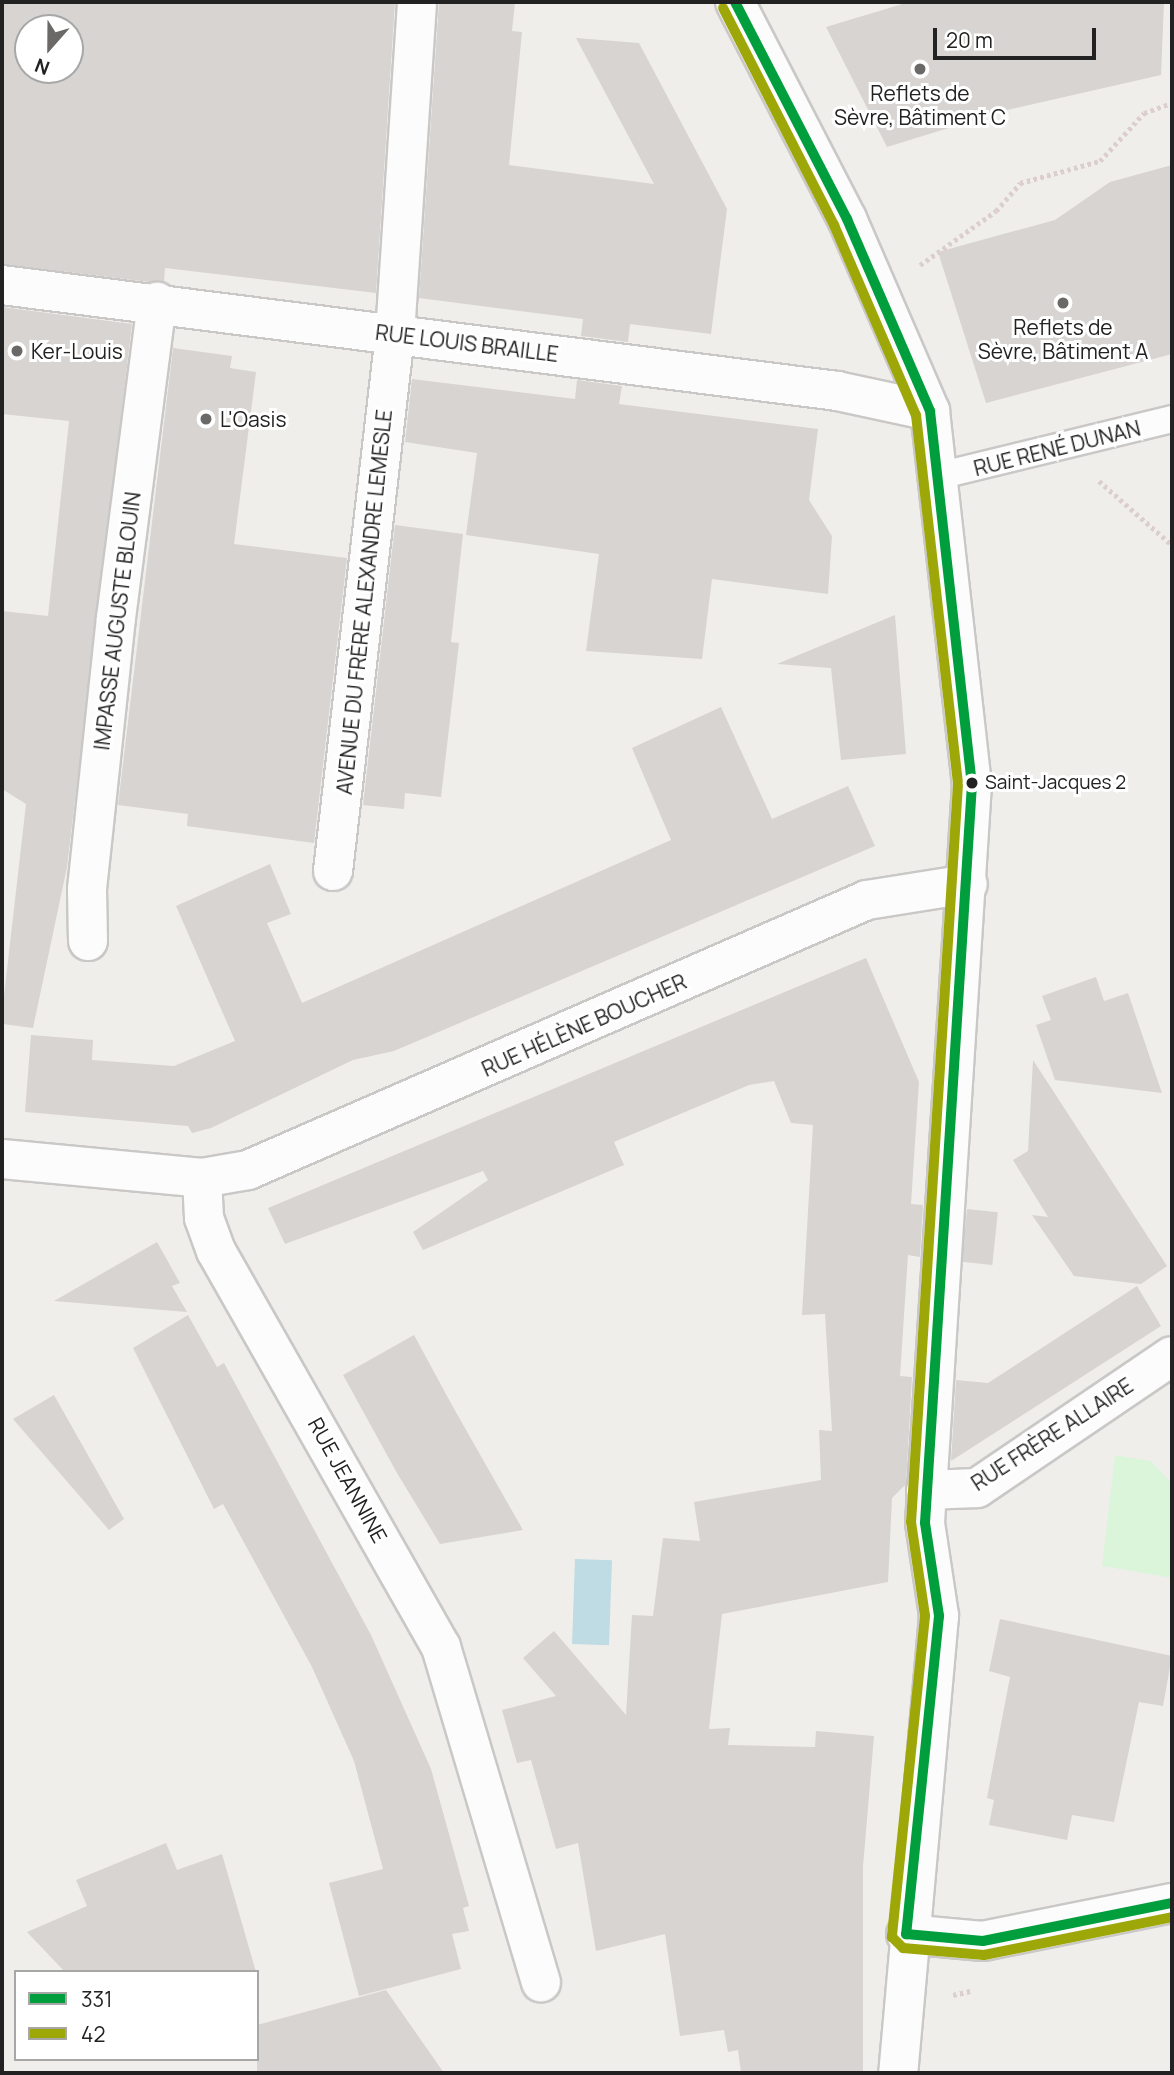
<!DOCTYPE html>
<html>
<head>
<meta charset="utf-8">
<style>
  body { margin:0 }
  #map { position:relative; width:1174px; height:2075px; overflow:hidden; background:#f0eeeb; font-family:Manrope,sans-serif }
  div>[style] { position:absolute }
  .park>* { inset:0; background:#daf5da }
  .water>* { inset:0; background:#bfdbe3; transform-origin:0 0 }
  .building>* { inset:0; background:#d7d4d2; transform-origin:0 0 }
  .path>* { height:4.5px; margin-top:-2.25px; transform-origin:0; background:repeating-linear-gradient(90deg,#dccecd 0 3.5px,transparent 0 7px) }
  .roads { filter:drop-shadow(2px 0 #c9c8c7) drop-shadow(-2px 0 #c9c8c7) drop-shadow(0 2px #c9c8c7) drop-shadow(0 -2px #c9c8c7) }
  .lane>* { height:26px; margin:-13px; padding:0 13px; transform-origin:13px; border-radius:13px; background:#fdfcfc }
  .street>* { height:38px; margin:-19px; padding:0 19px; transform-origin:19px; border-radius:19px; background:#fdfcfc }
  .bus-1>* { height:10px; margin:-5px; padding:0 5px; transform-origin:5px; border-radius:5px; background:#009e3d }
  .bus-2>* { height:10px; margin:-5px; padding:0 5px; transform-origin:5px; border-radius:5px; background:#9ea708 }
  .dots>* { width:19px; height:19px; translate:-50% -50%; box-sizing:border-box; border:4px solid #fff; border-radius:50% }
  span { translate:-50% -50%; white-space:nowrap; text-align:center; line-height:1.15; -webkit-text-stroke:6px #fff; paint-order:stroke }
  .bus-label { font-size:19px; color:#222 }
  .left { translate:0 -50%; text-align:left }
  .poi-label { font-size:21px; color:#222 }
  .street-label { font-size:21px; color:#222 }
  .frame { position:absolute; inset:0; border:4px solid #222; pointer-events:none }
  .legend { position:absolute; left:14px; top:1970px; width:245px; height:91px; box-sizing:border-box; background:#fff; border:2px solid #a7a7a7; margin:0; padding:9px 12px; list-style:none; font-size:21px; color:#222 }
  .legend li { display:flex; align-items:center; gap:14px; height:35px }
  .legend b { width:35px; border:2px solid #a7a7a7 }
  .north { position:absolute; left:14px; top:14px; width:70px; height:70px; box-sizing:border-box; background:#fff; border:2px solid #a7a7a7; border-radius:50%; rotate:201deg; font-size:19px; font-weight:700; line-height:28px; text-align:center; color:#222 }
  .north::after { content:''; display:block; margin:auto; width:24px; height:32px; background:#6a6968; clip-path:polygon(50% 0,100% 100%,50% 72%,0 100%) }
  .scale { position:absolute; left:933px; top:28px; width:163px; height:32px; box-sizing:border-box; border:4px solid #222; border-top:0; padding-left:9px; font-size:21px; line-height:24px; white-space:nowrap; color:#222; -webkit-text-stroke:5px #fff; paint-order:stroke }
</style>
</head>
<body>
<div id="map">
  <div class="park">
    <i style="clip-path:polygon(1115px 1455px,1151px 1461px,1172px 1484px,1172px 1578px,1102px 1566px)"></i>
  </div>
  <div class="water">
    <i style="left:575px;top:1559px;width:37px;height:85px;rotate:2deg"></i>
  </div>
  <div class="building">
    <i style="clip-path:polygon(evenodd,2px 2px,395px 2px,376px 293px,165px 268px,164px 282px,149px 282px,2px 264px,2px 2px,28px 28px,70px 28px,70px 70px,28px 70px,28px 28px)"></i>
    <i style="clip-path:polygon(439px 2px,515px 2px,512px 31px,522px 32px,509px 165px,654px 184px,576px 38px,639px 43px,727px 209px,711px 334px,630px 324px,628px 342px,581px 336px,583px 319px,419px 298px)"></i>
    <i style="clip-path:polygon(909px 2px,1164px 2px,1161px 75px,1007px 110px,887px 147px,826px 27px)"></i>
    <i style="clip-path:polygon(1172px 165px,1172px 354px,986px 403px,938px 252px,1055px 220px,1110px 182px)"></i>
    <i style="clip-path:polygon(2px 307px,132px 324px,67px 867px,33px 1028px,3px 1024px,2px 1013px,26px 804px,2px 789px,2px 611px,48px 616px,69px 421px,2px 414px)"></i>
    <i style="clip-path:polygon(173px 348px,232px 356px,230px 368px,256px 372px,234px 544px,347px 558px,314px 843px,187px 826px,188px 814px,118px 805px)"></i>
    <i style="clip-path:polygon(412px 379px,575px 399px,577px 380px,622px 386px,619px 404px,818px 429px,809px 500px,832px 536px,828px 594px,712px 579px,702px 659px,586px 651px,599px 554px,466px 535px,477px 453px,405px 442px)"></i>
    <i style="clip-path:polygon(395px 525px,463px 534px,451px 642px,459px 643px,441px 797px,405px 793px,404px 809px,363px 805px)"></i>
    <i style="clip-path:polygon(895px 615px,906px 754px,841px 760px,831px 668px,777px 664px)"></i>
    <i style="clip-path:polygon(721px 707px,772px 819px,848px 786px,875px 846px,394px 1051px,353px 1060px,211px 1128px,192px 1133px,188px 1126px,25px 1112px,31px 1035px,93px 1040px,92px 1060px,174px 1066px,235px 1041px,176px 906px,270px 864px,291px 914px,267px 923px,302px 1003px,671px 840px,632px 748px)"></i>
    <i style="clip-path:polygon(866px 958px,919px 1082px,911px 1204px,923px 1205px,920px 1257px,908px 1255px,900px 1376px,912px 1377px,906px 1484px,892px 1498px,888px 1582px,722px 1614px,709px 1729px,730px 1728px,728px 1745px,815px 1747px,816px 1731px,874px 1736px,863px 1867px,863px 2073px,741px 2073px,738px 2050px,728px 2052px,724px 2030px,680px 2036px,665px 1934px,596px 1951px,578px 1843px,556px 1849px,531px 1760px,517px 1763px,502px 1710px,556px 1696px,523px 1658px,554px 1631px,626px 1715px,632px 1615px,653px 1616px,663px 1538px,700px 1541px,694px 1502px,821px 1480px,819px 1430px,832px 1431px,825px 1314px,802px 1315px,813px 1125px,791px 1123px,774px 1081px,749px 1085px,614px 1142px,624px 1165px,423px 1250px,413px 1232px,488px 1180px,483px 1171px,285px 1244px,268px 1208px)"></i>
    <i style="clip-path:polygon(1096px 977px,1104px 1001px,1128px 993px,1162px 1093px,1055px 1080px,1036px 1025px,1051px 1020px,1042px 996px)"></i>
    <i style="clip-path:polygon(1033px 1060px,1167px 1266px,1141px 1284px,1074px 1276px,1032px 1215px,1048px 1217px,1013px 1160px,1028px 1151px)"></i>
    <i style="left:967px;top:1209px;width:31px;height:53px;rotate:6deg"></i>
    <i style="clip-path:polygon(157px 1242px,180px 1283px,172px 1286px,187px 1312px,54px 1301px)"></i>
    <i style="clip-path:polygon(1137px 1286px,1161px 1326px,951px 1461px,956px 1380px,988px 1383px)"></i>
    <i style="clip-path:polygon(188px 1315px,217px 1367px,224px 1363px,371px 1635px,431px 1769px,469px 1906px,463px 1908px,469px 1931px,452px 1934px,461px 1969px,359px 1996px,329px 1883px,383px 1869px,354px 1761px,312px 1667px,223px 1504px,214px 1509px,133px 1348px)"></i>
    <i style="clip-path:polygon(414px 1335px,453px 1407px,523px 1530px,440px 1544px,397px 1473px,343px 1375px)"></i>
    <i style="clip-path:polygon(54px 1395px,124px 1519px,109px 1530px,13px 1419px)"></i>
    <i style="clip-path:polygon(1000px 1619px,1172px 1656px,1163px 1706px,1139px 1702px,1114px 1822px,1072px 1815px,1067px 1840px,989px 1825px,994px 1800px,987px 1798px,1010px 1677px,989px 1671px)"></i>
    <i style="clip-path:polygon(166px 1843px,177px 1870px,222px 1854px,256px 1972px,65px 1972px,27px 1932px,87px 1906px,76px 1880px)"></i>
    <i style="clip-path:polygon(386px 1990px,444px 2073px,257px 2073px,257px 2025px)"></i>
  </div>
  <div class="path">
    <i style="left:920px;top:265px;width:93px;rotate:-35.4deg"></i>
    <i style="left:996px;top:211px;width:37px;rotate:-49deg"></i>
    <i style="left:1020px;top:183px;width:83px;rotate:-15.4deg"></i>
    <i style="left:1100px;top:161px;width:65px;rotate:-47.5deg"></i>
    <i style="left:1144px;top:113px;width:30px;rotate:-20deg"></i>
    <i style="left:1099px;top:481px;width:97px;rotate:41.2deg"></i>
    <i style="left:953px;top:1995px;width:18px;rotate:-13deg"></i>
  </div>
  <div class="roads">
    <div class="lane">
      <i style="left:942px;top:475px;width:237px;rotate:-13.7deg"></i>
    </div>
    <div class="street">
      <i style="left:735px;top:2px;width:244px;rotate:62.7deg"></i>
      <i style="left:847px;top:219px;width:209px;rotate:66.6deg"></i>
      <i style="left:930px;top:411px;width:375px;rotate:83.6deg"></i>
      <i style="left:972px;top:784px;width:740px;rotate:93.64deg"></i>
      <i style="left:925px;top:1523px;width:94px;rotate:81.4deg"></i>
      <i style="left:939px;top:1616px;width:459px;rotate:95.1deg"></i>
      <i style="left:2px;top:285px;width:842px;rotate:7.23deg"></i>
      <i style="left:837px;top:391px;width:95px;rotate:12.1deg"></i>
      <i style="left:333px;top:871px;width:541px;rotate:-83.41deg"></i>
      <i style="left:395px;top:334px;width:333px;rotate:-86.2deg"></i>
      <i style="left:88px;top:941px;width:52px;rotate:-91.1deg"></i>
      <i style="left:87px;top:889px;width:273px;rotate:-83.9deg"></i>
      <i style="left:116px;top:618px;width:319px;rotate:-82.6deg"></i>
      <i style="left:2px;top:1159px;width:201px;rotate:5.4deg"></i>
      <i style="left:202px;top:1178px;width:40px;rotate:87.1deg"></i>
      <i style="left:204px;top:1218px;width:35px;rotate:70deg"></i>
      <i style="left:216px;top:1251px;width:455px;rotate:60.4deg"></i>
      <i style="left:441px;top:1647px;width:350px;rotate:73.4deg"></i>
      <i style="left:202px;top:1178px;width:47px;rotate:-9.9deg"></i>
      <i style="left:248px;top:1170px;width:675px;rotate:-23.57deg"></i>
      <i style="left:867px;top:900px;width:102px;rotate:-9deg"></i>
      <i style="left:926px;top:1490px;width:51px;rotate:-2.2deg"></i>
      <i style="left:977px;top:1488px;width:235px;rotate:-34.1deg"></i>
      <i style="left:906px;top:1934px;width:77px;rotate:5.2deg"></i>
      <i style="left:983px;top:1941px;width:193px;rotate:-11.4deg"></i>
    </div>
  </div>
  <div class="bus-1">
    <i style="left:735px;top:2px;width:244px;rotate:62.7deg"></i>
    <i style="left:847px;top:219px;width:209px;rotate:66.6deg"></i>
    <i style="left:930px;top:411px;width:375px;rotate:83.6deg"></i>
    <i style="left:972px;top:784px;width:740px;rotate:93.64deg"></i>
    <i style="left:925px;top:1523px;width:94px;rotate:81.4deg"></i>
    <i style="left:939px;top:1616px;width:320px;rotate:95.9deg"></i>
    <i style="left:906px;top:1934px;width:77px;rotate:5.2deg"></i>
    <i style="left:983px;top:1941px;width:193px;rotate:-11.4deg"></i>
  </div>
  <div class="bus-2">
    <i style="left:723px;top:8px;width:244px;rotate:62.9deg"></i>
    <i style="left:834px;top:225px;width:207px;rotate:66.7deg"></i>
    <i style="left:916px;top:415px;width:371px;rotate:83.5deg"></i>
    <i style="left:958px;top:784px;width:739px;rotate:93.64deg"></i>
    <i style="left:911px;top:1522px;width:95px;rotate:81.5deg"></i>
    <i style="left:925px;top:1616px;width:323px;rotate:95.9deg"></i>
    <i style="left:892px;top:1937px;width:16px;rotate:45deg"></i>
    <i style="left:903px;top:1948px;width:81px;rotate:4.9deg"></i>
    <i style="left:984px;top:1955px;width:192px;rotate:-11.4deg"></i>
  </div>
  <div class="dots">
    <i style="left:920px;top:69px;background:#6a6968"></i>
    <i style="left:1063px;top:303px;background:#6a6968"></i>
    <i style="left:17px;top:351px;background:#6a6968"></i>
    <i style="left:206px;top:419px;background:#6a6968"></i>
    <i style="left:972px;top:783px;background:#222"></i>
  </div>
  <div class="bus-label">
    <span class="left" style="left:985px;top:783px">Saint-Jacques 2</span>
  </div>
  <div class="poi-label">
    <span style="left:920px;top:105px">Reflets de<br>Sèvre, Bâtiment C</span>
    <span style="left:1063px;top:339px">Reflets de<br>Sèvre, Bâtiment A</span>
    <span class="left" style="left:31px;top:351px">Ker-Louis</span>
    <span class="left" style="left:220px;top:419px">L'Oasis</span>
  </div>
  <div class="street-label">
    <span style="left:467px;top:343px;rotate:7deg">RUE LOUIS BRAILLE</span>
    <span style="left:1057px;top:448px;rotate:-14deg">RUE RENÉ DUNAN</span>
    <span style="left:364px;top:602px;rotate:-84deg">AVENUE DU FRÈRE ALEXANDRE LEMESLE</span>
    <span style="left:117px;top:621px;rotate:-83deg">IMPASSE AUGUSTE BLOUIN</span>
    <span style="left:584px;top:1025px;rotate:-24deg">RUE HÉLÈNE BOUCHER</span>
    <span style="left:1052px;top:1434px;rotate:-33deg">RUE FRÈRE ALLAIRE</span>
    <span style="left:348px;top:1480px;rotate:61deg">RUE JEANNINE</span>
  </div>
  <div class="frame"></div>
  <ul class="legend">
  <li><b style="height:9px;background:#009e3d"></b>331</li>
  <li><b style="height:9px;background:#9ea708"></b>42</li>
  </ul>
  <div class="north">N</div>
  <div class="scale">20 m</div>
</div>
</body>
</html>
